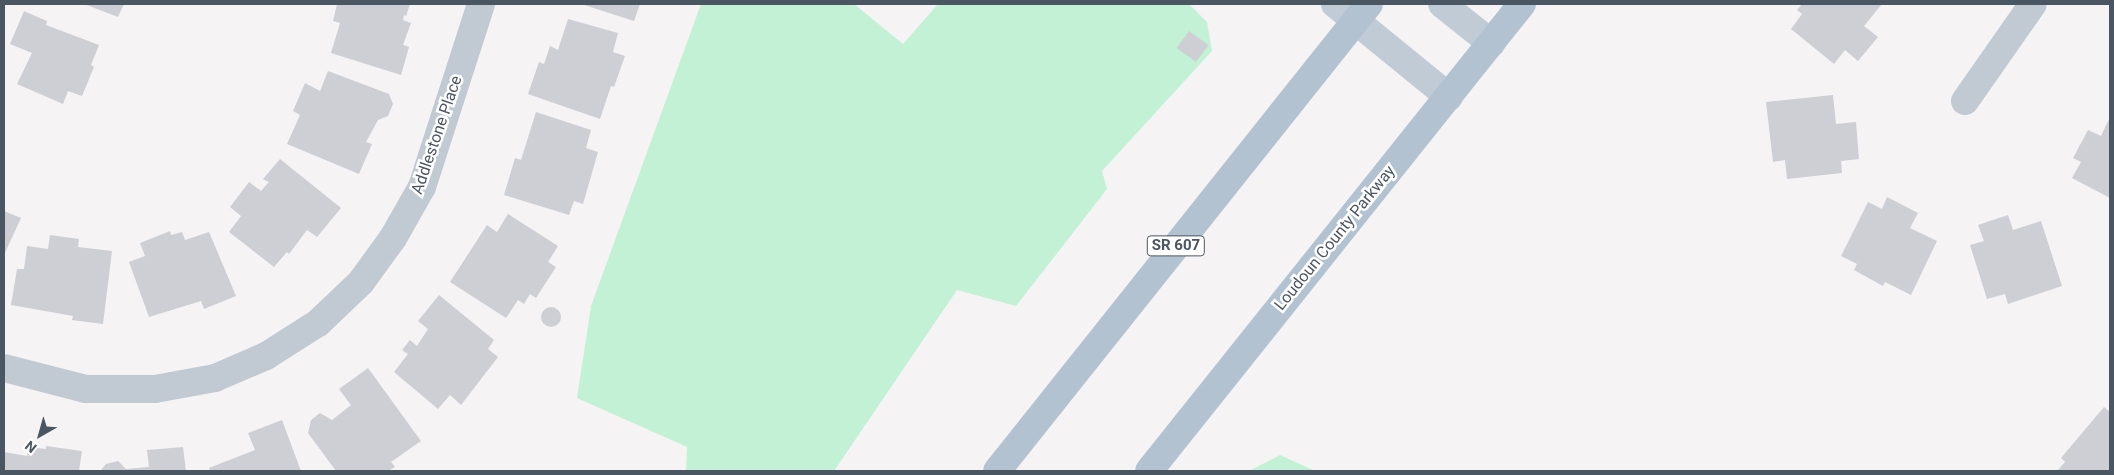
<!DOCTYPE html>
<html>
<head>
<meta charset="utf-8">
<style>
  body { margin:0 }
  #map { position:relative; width:2114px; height:475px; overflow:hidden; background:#f5f3f3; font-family:Roboto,sans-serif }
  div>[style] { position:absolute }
  .green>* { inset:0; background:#c3f1d5 }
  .building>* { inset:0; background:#cdcfd5; transform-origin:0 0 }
  .round { border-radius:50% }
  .street>* { height:28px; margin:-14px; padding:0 14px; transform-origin:14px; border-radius:14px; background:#c1cad2 }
  .secondary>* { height:28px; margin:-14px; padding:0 14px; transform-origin:14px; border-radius:14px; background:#c1cbd6 }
  .primary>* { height:28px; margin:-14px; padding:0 14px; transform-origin:14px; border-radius:14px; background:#b3c2d1 }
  span { translate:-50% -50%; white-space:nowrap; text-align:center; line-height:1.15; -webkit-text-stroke:5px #fff; paint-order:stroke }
  .shield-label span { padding:1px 4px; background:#fff; border:1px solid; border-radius:4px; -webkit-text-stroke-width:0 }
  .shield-label { font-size:15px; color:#4a5661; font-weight:700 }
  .street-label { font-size:16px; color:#4a5661 }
  .frame { position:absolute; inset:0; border:5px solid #4a5661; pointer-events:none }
  .north { position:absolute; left:15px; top:410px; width:50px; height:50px; -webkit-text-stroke:4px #fff; paint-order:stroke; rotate:218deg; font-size:14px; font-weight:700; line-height:20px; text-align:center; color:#4a5661 }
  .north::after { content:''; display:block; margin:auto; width:18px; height:22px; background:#4a5661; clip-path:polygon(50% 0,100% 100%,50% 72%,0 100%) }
</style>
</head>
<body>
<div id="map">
  <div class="green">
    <i style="clip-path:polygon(701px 4px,854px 4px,903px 44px,938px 4px,1189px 4px,1207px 22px,1212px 51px,1102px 171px,1107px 189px,1016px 306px,957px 290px,834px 471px,686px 471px,687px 447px,577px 398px,591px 306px)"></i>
    <i style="clip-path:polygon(1280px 455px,1315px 471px,1249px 471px)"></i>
  </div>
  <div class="building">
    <i style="clip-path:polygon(84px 4px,124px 4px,118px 17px)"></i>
    <i style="clip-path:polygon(337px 4px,410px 4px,406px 16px,404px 15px,403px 20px,411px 23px,403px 45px,409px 47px,401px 75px,331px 53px,340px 23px,333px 21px)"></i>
    <i style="clip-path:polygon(581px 4px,640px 4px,634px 21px)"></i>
    <i style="clip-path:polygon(1802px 4px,1882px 4px,1864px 26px,1878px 37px,1858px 61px,1845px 50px,1834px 64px,1791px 29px,1802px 14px,1797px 10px)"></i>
    <i style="clip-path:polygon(24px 11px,47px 21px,46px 25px,99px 45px,91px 65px,94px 67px,82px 96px,68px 91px,63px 104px,17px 84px,32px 53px,10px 44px)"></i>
    <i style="clip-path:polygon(568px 19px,618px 33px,613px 52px,625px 56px,614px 87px,611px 86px,600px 119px,528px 94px,539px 62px,544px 64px,550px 46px,558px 50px)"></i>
    <i style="left:1189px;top:31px;width:24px;height:21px;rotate:36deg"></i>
    <i style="clip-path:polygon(328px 71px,389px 94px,393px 104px,388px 116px,378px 120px,366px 142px,372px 144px,359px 174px,287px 144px,300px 115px,293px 111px,305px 83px,320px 91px)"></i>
    <i style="clip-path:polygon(1833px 95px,1836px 124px,1856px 122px,1859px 159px,1841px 161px,1842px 173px,1787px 179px,1785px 160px,1773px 162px,1766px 102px)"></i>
    <i style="clip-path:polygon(536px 112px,591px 130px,586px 148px,598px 152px,583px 204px,574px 201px,569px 215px,504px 195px,515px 158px,521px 160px)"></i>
    <i style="clip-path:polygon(2110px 117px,2110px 198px,2072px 178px,2081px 162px,2073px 158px,2088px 130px,2101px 136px)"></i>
    <i style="clip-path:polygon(280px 159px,341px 208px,317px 237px,307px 230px,289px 254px,287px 252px,274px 267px,229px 232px,241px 216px,230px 207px,249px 182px,261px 191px,269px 182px,263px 179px)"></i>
    <i style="clip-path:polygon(1887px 197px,1918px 213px,1910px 228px,1937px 241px,1911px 295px,1885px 282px,1883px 286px,1854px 270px,1857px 264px,1841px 256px,1868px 202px,1882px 209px)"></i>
    <i style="clip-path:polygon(4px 211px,21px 218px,4px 255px)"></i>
    <i style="clip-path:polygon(508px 214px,558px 246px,548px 262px,556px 267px,536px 298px,530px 294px,524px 304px,518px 300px,506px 318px,450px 282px,487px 225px,497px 232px)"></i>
    <i style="clip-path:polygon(2008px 215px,2013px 230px,2041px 221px,2062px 286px,2008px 304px,2005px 294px,1987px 299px,1970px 245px,1984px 241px,1978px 225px)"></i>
    <i style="clip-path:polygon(170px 231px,171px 235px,182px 232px,185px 240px,209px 232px,236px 296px,204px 309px,201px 301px,149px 317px,129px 262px,145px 256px,140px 243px)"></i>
    <i style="clip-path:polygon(50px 235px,79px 239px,78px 247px,112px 251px,103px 324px,72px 320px,73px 316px,11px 305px,17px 269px,24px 269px,27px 246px,48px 249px)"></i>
    <i style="clip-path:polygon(439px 295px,494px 340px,488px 349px,498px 357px,461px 405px,450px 395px,438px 409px,394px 372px,408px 354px,402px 350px,410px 340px,417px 346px,428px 329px,418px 321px)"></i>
    <i class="round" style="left:541px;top:307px;width:20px;height:20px"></i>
    <i style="clip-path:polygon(368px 368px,421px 441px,391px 462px,395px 467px,388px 471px,336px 471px,308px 433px,311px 420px,320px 413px,332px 420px,351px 405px,339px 389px)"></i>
    <i style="clip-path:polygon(2104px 407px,2110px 412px,2110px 471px,2057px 471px,2065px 462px,2061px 458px)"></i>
    <i style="clip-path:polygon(282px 420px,301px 471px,210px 471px,209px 468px,255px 450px,248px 433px)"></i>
    <i style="clip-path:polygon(46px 446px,82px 451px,79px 471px,4px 471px,4px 452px,27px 456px,28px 447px,46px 449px)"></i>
    <i style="clip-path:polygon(183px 447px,186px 471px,100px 471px,106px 464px,118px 461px,126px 469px,149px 467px,147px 450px)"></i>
  </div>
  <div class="street">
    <i style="left:1965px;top:101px;width:118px;rotate:-55deg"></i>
    <i style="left:4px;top:368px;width:85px;rotate:14.4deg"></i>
    <i style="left:86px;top:389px;width:69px"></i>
    <i style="left:155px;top:389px;width:61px;rotate:-10.4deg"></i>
    <i style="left:215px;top:378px;width:56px;rotate:-23.3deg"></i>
    <i style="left:266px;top:356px;width:62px;rotate:-32.4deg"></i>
    <i style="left:318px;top:323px;width:59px;rotate:-43.6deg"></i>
    <i style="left:361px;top:282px;width:54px;rotate:-54deg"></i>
    <i style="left:393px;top:238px;width:59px;rotate:-60.4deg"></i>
    <i style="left:422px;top:187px;width:192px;rotate:-72.1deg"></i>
  </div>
  <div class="secondary">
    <i style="left:1335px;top:4px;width:147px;rotate:39.2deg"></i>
    <i style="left:1442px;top:4px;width:63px;rotate:38.5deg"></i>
  </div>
  <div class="primary">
    <i style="left:997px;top:471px;width:597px;rotate:-51.46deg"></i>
    <i style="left:1149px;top:471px;width:598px;rotate:-51.39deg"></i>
  </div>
  <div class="shield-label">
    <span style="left:1176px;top:246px">SR 607</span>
  </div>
  <div class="street-label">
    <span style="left:437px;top:135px;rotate:-71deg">Addlestone Place</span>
    <span style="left:1335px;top:238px;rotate:-51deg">Loudoun County Parkway</span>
  </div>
  <div class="frame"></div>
  <div class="north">N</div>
</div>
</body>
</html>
